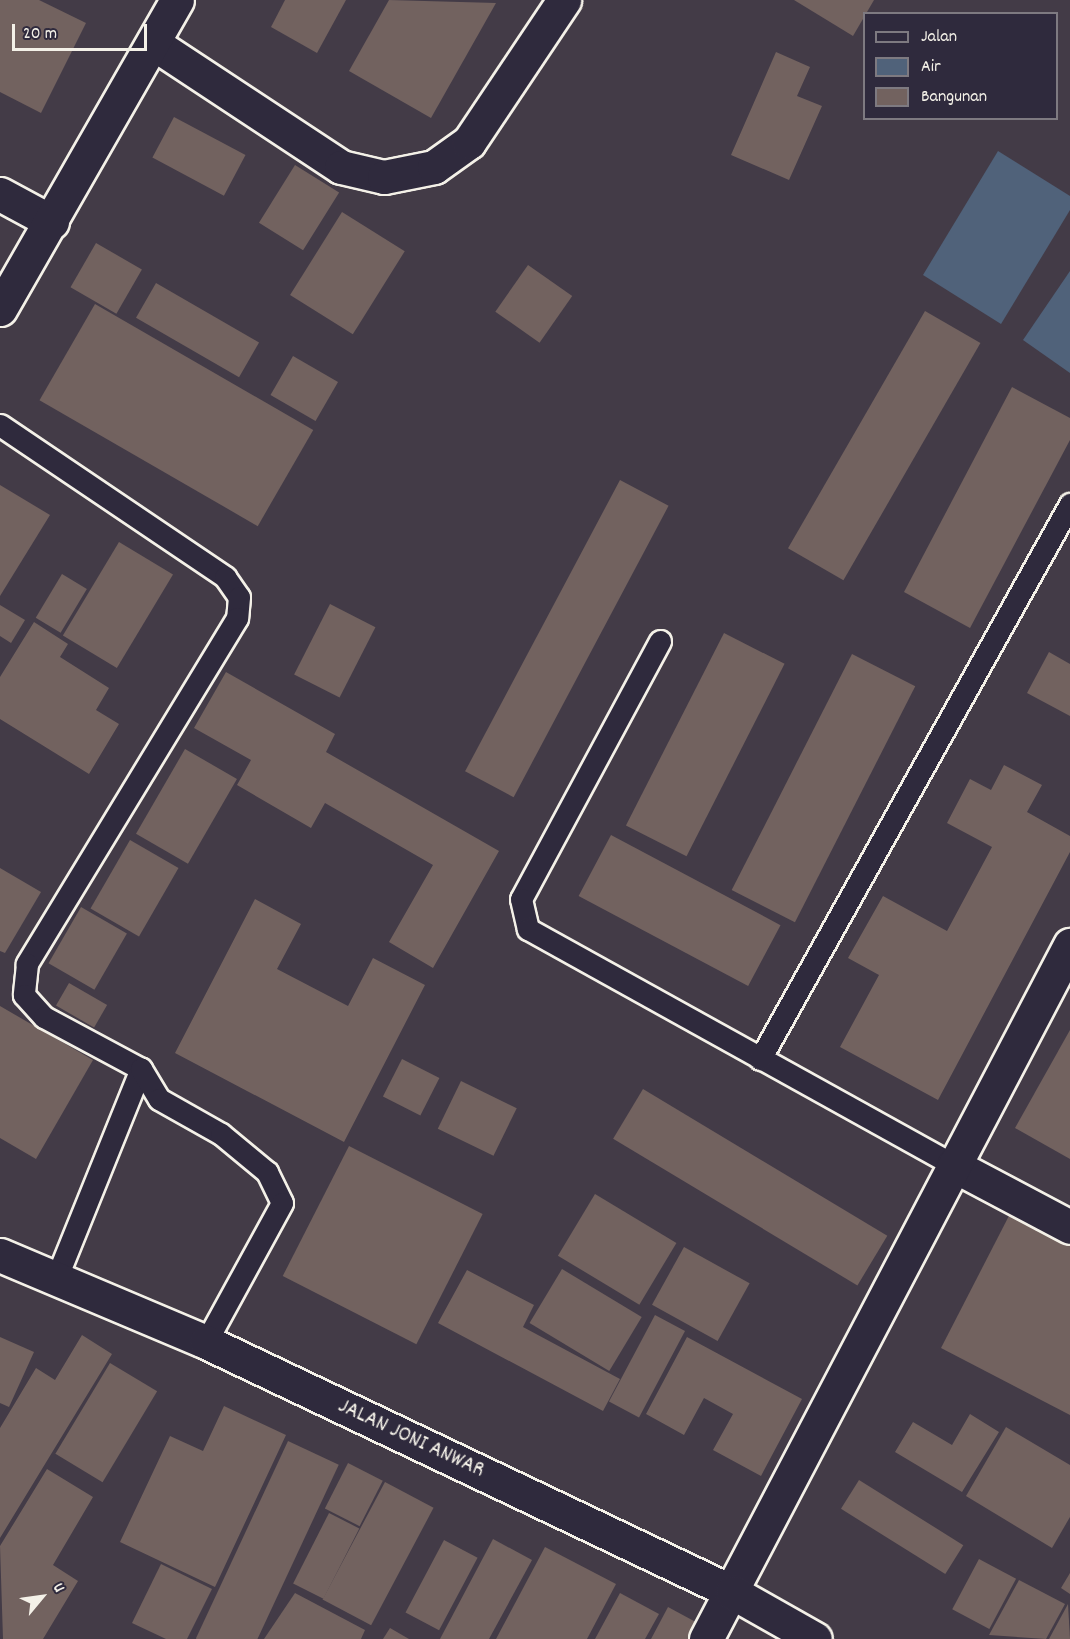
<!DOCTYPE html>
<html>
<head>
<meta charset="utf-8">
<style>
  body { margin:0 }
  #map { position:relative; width:1070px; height:1639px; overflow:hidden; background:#433b47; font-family:Dekko,sans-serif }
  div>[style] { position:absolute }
  .water>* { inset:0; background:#50627a }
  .building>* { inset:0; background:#72625f; transform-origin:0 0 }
  .roads { filter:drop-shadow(2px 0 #f4f1e8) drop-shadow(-2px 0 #f4f1e8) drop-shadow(0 2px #f4f1e8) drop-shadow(0 -2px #f4f1e8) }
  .service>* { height:21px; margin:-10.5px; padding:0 10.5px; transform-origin:10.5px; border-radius:10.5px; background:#2f2a3d }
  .minor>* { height:33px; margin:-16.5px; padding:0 16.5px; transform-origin:16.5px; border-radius:16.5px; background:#2f2a3d }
  .secondary>* { height:33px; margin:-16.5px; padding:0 16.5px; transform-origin:16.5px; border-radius:16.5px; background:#2f2a3d }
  span { translate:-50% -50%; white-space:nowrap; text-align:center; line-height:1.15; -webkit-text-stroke:6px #2f2a3d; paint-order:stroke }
  .street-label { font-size:22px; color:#f4f1e8 }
  .legend { position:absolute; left:863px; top:12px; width:195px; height:108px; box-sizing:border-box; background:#2f2a3d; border:2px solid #7e7a81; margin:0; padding:8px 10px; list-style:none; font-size:18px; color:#f4f1e8 }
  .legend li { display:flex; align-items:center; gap:12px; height:30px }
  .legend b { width:30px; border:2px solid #7e7a81 }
  .north { position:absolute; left:12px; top:1567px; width:60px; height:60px; -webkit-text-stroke:4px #2f2a3d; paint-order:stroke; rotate:61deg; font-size:16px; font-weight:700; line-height:24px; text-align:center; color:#f4f1e8 }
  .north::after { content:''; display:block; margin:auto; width:21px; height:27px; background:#f4f1e8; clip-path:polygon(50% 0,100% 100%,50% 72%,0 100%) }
  .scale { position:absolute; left:12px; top:24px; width:135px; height:27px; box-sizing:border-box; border:3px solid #f4f1e8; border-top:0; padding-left:8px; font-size:18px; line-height:21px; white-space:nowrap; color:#f4f1e8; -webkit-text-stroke:4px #2f2a3d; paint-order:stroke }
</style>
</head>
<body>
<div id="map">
  <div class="water">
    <i style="clip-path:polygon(998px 151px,1070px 196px,1070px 210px,1001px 324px,923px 275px)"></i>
    <i style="clip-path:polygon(1070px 271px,1070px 373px,1023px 340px)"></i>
  </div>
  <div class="building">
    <i style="clip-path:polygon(0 0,39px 0,86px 23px,41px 113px,0 92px)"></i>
    <i style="clip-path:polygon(285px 0,346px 0,317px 53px,271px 27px)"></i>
    <i style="clip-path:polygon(389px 0,496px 3px,431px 118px,349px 71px)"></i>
    <i style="clip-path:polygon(794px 0,874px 0,853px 36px)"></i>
    <i style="clip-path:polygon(776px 52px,810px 67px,797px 96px,822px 106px,789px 180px,731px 155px)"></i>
    <i style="left:174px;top:117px;width:81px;height:46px;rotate:28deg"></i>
    <i style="left:295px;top:165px;width:52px;height:68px;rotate:32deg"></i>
    <i style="left:342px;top:212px;width:74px;height:98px;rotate:32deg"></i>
    <i style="left:96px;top:243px;width:53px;height:51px;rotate:30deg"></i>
    <i style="left:528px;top:265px;width:54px;height:57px;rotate:35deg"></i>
    <i style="left:156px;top:283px;width:119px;height:40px;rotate:30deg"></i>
    <i style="left:95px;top:304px;width:252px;height:111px;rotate:30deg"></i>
    <i style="left:925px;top:311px;width:64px;height:274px;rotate:30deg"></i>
    <i style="left:293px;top:356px;width:52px;height:45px;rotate:30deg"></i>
    <i style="clip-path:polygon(1012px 387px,1070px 418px,1070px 440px,970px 628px,904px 592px)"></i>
    <i style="left:620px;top:480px;width:55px;height:330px;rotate:28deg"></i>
    <i style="clip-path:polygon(0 485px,50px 515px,0 596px)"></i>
    <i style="left:119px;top:542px;width:63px;height:109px;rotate:31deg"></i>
    <i style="left:62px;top:574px;width:29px;height:51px;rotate:31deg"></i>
    <i style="left:330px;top:604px;width:51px;height:79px;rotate:27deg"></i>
    <i style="clip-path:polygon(0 605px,25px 620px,11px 643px,0 636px)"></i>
    <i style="clip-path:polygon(34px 622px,68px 644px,60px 657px,109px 688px,96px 710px,119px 724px,89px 774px,0 719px,0 677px)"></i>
    <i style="left:724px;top:633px;width:68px;height:216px;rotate:27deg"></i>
    <i style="clip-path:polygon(1049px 652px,1070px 664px,1070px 716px,1027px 693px)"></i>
    <i style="left:852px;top:654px;width:71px;height:265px;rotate:27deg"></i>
    <i style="clip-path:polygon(226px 672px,335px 734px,326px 752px,499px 851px,433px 968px,389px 942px,433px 865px,325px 803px,311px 828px,237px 785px,251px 760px,194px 728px)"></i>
    <i style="left:185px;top:749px;width:60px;height:98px;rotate:30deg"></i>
    <i style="clip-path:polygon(1004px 765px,1042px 785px,1027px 812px,1070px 836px,1070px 852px,938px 1100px,840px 1047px,879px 975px,848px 958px,883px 896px,947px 931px,992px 847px,947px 823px,970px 779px,991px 790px)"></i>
    <i style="left:611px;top:835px;width:192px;height:69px;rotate:28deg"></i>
    <i style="left:130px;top:840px;width:56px;height:79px;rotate:30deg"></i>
    <i style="clip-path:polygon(0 868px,41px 892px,5px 953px,0 951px)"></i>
    <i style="clip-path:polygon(255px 899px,301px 924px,277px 969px,348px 1006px,373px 958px,425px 985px,344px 1142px,175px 1053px)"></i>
    <i style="left:81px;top:907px;width:53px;height:65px;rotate:30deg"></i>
    <i style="left:69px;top:983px;width:44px;height:26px;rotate:30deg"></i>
    <i style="clip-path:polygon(0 1006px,93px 1060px,36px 1159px,0 1138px)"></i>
    <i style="clip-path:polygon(1070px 1030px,1070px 1159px,1015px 1128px)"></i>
    <i style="left:402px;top:1059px;width:42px;height:42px;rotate:27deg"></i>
    <i style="left:461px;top:1081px;width:62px;height:53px;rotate:26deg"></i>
    <i style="left:643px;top:1089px;width:285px;height:58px;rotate:31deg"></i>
    <i style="left:349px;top:1146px;width:150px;height:146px;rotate:27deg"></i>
    <i style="left:595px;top:1194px;width:95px;height:72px;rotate:31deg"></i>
    <i style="clip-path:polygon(1013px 1208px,1070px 1237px,1070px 1415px,941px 1348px)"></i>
    <i style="left:684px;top:1247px;width:75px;height:66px;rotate:29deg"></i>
    <i style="left:562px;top:1269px;width:93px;height:63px;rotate:31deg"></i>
    <i style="clip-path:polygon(467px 1270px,534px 1305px,523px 1327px,620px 1379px,603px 1411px,438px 1323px)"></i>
    <i style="left:655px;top:1315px;width:34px;height:98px;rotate:28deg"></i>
    <i style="clip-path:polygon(82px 1335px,112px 1354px,0 1538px,0 1428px,36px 1368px,55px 1380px)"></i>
    <i style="clip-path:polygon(0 1337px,34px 1352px,9px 1407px,0 1403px)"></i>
    <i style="clip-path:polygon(687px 1337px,802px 1399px,761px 1476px,713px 1450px,733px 1414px,704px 1398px,684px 1435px,646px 1414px)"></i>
    <i style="left:110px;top:1363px;width:55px;height:106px;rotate:31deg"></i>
    <i style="clip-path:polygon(224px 1406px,286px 1435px,215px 1587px,120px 1542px,170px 1436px,203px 1451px)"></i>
    <i style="clip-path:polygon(970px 1414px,999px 1432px,962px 1492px,895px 1452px,913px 1422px,952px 1445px)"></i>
    <i style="clip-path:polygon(1006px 1427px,1070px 1465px,1070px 1517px,1052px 1548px,966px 1496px)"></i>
    <i style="left:288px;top:1441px;width:56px;height:218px;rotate:25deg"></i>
    <i style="left:348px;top:1463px;width:39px;height:51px;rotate:27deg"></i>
    <i style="clip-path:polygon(47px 1469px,93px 1497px,53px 1565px,78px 1581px,43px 1639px,3px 1639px,0 1546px)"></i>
    <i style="left:859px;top:1480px;width:123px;height:34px;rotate:32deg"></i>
    <i style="left:385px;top:1482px;width:55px;height:133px;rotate:28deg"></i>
    <i style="left:329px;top:1513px;width:34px;height:79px;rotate:27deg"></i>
    <i style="clip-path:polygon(493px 1539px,532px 1560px,489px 1639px,440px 1639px)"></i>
    <i style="left:444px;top:1540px;width:38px;height:82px;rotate:28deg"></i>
    <i style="clip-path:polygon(545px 1547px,616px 1584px,587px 1639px,496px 1639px)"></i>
    <i style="left:979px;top:1559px;width:42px;height:57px;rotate:28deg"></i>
    <i style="clip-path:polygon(161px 1564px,212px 1589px,187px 1639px,166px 1639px,132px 1623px)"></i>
    <i style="clip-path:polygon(1070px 1573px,1070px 1594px,1061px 1588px)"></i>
    <i style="clip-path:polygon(1019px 1580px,1065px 1604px,1046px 1639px,989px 1635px)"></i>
    <i style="clip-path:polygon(295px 1593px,365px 1630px,361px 1639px,264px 1639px)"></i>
    <i style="clip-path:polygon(620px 1593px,659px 1614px,645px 1639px,595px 1639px)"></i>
    <i style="clip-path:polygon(1068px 1604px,1070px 1639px,1049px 1639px)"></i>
    <i style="clip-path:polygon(668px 1607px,705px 1627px,699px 1639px,651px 1639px)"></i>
    <i style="clip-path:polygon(390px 1628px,409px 1639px,383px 1639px)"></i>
  </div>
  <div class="roads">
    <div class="service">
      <i style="left:0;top:425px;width:272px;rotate:34deg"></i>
      <i style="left:225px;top:577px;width:24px;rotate:55deg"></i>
      <i style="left:239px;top:597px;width:21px;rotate:95deg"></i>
      <i style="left:237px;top:618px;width:405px;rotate:121.3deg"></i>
      <i style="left:27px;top:964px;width:31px;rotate:96deg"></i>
      <i style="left:24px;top:995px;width:30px;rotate:48deg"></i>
      <i style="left:44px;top:1017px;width:110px;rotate:28.2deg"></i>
      <i style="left:660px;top:641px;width:293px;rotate:118.3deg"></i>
      <i style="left:521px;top:899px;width:31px;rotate:77deg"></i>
      <i style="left:528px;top:929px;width:486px;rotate:29deg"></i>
      <i style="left:760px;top:1059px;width:636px;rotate:-60.81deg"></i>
      <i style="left:56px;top:1279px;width:227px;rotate:-68deg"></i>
      <i style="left:141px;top:1069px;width:35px;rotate:59deg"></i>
      <i style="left:159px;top:1099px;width:71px;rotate:29.4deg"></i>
      <i style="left:221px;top:1134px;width:60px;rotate:39.6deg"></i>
      <i style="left:267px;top:1172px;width:34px;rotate:64deg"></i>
      <i style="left:282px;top:1203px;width:158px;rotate:118.7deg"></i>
    </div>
    <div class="minor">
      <i style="left:153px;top:43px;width:225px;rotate:33.4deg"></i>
      <i style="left:341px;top:167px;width:44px;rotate:13.1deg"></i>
      <i style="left:384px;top:177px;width:51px;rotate:-11.3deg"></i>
      <i style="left:434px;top:167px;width:43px;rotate:-35.5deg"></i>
      <i style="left:469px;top:142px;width:171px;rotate:-56.2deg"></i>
      <i style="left:0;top:194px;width:59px;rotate:28.3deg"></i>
      <i style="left:0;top:309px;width:356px;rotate:-60.2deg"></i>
      <i style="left:953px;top:1165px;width:132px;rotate:27.9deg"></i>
      <i style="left:706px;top:1639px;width:784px;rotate:-62.32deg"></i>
    </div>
    <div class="secondary">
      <i style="left:0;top:1255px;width:224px;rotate:22.9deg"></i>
      <i style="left:206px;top:1342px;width:582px;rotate:25.42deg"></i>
      <i style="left:732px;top:1592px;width:95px;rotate:29.5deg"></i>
    </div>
  </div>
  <div class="street-label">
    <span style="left:411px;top:1439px;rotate:25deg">JALAN JONI ANWAR</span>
  </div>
  <ul class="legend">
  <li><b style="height:8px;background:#2f2a3d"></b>Jalan</li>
  <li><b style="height:16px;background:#50627a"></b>Air</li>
  <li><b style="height:16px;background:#72625f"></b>Bangunan</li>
  </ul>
  <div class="north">U</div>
  <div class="scale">20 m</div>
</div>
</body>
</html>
